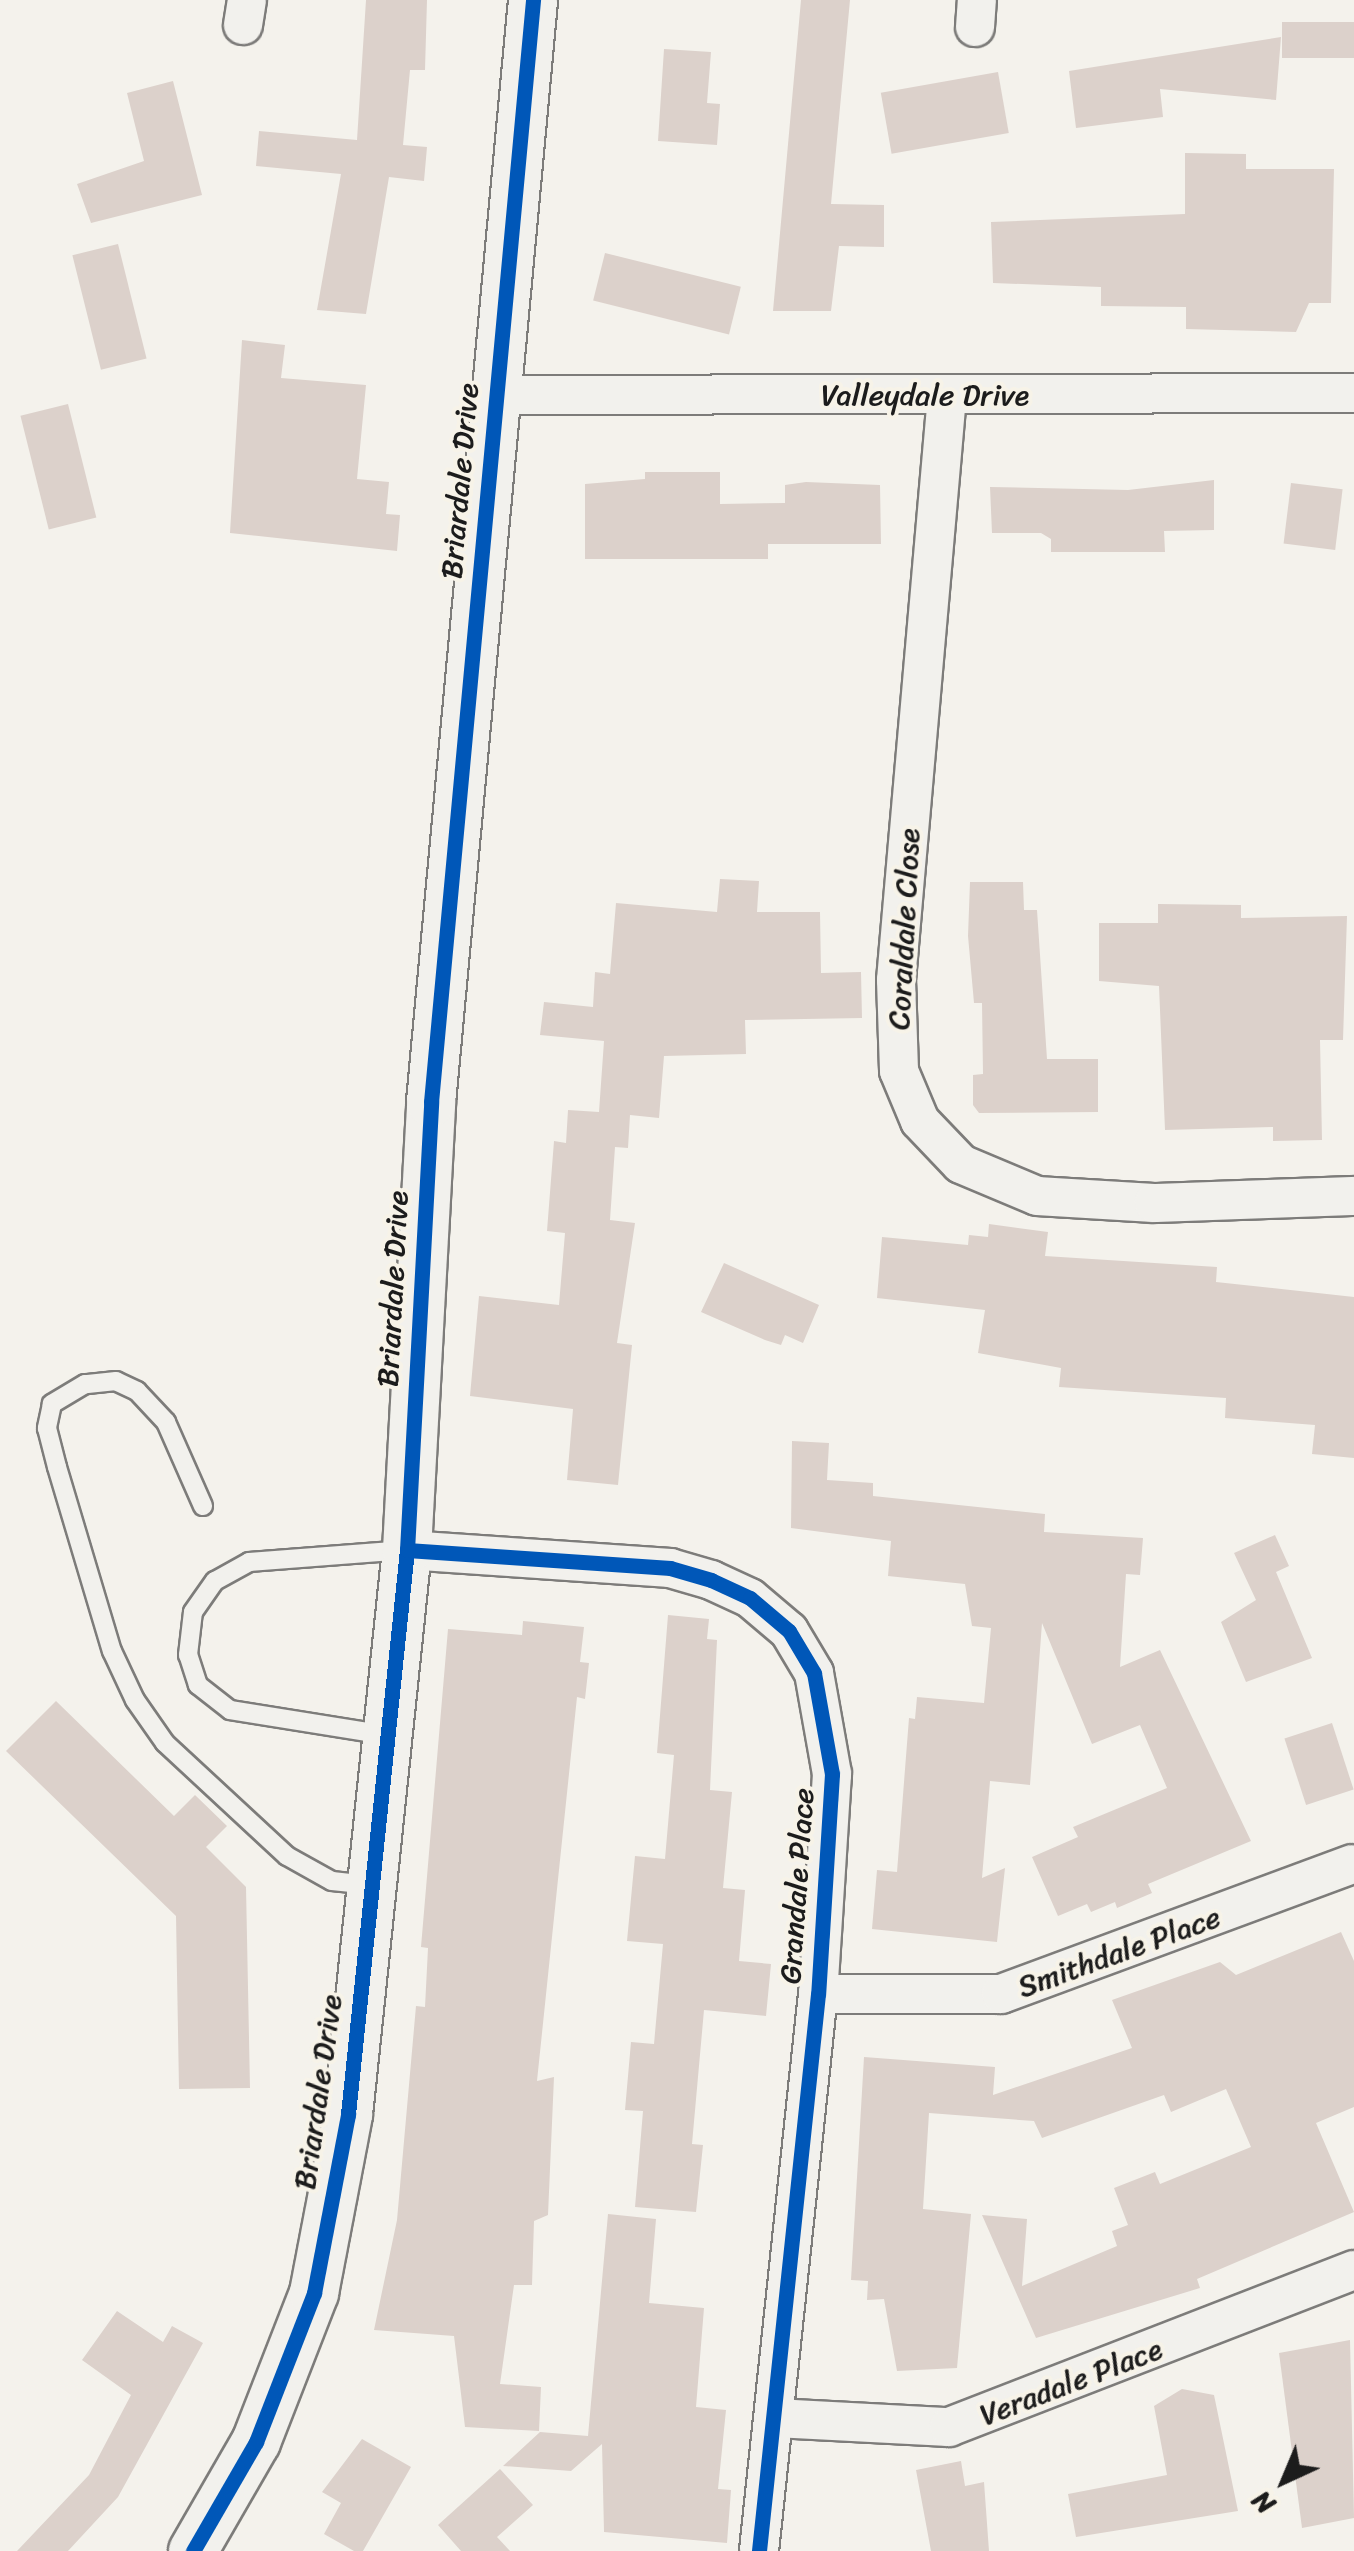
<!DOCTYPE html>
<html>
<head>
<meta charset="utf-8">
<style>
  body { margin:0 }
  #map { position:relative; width:1354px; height:2551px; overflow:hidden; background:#f4f2ec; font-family:Sriracha,sans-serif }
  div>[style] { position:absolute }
  .building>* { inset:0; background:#dcd1cb; transform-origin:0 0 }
  .roads { filter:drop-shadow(2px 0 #7d7c7a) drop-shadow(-2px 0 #7d7c7a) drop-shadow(0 2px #7d7c7a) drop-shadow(0 -2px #7d7c7a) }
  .service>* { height:18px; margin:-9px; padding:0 9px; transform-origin:9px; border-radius:9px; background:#f2f1ed }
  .minor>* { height:38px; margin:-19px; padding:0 19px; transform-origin:19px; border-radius:19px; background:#f2f1ed }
  .tertiary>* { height:48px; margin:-24px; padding:0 24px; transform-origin:24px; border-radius:24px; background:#f2f1ed }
  .cycleway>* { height:15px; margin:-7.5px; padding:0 7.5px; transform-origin:7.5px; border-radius:7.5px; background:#0057b8 }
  span { translate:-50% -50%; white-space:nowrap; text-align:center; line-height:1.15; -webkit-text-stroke:8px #f7f3e8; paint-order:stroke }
  .street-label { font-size:30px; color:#1c1c1c }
  .north { position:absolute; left:1234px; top:2431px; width:100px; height:100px; -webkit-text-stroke:8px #f7f3e8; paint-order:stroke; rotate:224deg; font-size:28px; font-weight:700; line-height:40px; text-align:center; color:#1c1c1c }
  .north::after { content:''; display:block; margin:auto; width:35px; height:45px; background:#1c1c1c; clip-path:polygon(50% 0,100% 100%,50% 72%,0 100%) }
</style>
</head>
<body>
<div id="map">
  <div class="building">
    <i style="clip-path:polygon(366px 0,427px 0,425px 70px,410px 70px,403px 145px,427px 147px,424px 181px,389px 177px,366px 314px,317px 310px,341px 174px,256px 166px,259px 131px,357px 140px)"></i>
    <i style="clip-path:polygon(801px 0,850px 0,831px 204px,884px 205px,884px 247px,839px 246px,831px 311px,773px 311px)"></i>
    <i style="left:1354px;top:22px;width:36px;height:72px;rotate:90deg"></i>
    <i style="clip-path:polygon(1281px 37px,1276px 100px,1160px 89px,1163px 117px,1076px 128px,1069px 71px)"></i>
    <i style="clip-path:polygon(664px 49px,711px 52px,707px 103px,720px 104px,717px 145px,658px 141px)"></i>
    <i style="left:998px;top:72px;width:62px;height:119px;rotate:80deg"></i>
    <i style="clip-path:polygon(173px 81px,202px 195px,91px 223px,77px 184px,144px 161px,127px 93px)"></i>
    <i style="clip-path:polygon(1185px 153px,1246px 154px,1246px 169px,1334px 169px,1331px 303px,1309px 303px,1296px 332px,1186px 329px,1186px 307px,1101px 306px,1101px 287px,993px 283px,991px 222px,1185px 214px)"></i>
    <i style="left:118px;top:244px;width:118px;height:47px;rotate:76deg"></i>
    <i style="left:605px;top:253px;width:140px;height:49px;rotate:14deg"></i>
    <i style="clip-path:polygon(242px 340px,285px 345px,281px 378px,366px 385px,357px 479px,389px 482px,386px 514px,400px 515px,397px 551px,230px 533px)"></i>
    <i style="left:68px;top:404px;width:117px;height:49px;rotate:76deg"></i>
    <i style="clip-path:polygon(645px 472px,720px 472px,720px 504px,785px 503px,785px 485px,806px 482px,880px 485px,881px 544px,768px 544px,768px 559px,585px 559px,585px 484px,645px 479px)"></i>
    <i style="clip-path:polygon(1214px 480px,1214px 530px,1164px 531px,1165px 552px,1051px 552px,1051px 539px,1041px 533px,992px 533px,990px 487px,1128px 490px)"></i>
    <i style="left:1291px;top:483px;width:52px;height:61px;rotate:7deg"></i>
    <i style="clip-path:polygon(720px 879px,759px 881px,757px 912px,820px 912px,821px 973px,861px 972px,862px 1018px,745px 1020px,746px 1054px,664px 1056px,659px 1118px,630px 1115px,628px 1148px,615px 1147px,610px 1220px,635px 1223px,617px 1343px,632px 1345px,618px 1485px,567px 1480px,573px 1409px,470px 1396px,479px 1296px,559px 1305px,565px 1233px,547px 1231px,554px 1141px,566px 1143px,568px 1110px,599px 1112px,604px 1041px,540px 1035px,544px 1002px,593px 1007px,595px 972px,610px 974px,616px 903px,717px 912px)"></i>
    <i style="clip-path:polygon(970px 882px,1023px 882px,1024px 910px,1037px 910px,1047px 1059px,1098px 1059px,1098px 1112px,979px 1113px,973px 1105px,973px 1075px,983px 1074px,982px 1003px,974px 1003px,968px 936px)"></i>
    <i style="clip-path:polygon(1158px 904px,1241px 905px,1241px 918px,1347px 916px,1343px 1040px,1320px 1040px,1322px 1140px,1273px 1141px,1273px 1127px,1165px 1130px,1159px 986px,1099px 981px,1099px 923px,1158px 923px)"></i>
    <i style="clip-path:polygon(989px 1224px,1048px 1232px,1045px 1256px,1217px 1267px,1216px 1282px,1354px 1297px,1354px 1458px,1312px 1454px,1315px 1425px,1225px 1418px,1226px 1398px,1059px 1387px,1061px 1368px,978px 1353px,985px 1310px,877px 1298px,882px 1237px,968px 1245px,969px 1235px,988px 1237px)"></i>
    <i style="clip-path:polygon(724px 1263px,819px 1305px,803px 1343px,785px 1335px,781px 1345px,765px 1340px,701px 1312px)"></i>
    <i style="clip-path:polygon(792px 1441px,829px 1443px,827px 1480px,873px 1483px,873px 1496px,1045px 1514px,1044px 1532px,1143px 1538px,1140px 1575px,1126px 1574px,1120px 1667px,1160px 1650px,1251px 1841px,1148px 1884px,1152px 1893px,1117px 1908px,1115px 1902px,1091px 1912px,1087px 1904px,1058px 1916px,1032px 1857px,1078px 1837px,1073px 1827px,1167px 1788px,1140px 1725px,1092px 1744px,1042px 1623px,1030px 1785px,990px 1781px,982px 1878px,1005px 1868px,997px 1942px,872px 1929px,877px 1870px,897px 1872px,909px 1718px,915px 1719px,917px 1697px,984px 1703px,991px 1628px,972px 1626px,965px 1584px,888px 1576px,891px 1541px,791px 1528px)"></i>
    <i style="clip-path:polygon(1275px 1535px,1289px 1566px,1276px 1572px,1312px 1658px,1246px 1682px,1221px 1622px,1256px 1600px,1234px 1553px)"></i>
    <i style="clip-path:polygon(668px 1615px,709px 1619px,707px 1639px,717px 1640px,710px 1790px,732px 1792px,723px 1888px,745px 1890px,739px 1961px,771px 1964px,766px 2016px,704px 2010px,692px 2144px,703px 2145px,696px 2212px,635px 2207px,643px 2111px,625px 2110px,631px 2042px,654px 2044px,663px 1944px,627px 1941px,635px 1856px,665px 1859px,674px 1755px,657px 1753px)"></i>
    <i style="clip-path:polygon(523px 1621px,584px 1627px,580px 1662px,589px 1663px,585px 1699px,577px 1697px,537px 2081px,554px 2077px,548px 2215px,534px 2221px,532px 2285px,514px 2285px,500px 2384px,541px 2387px,539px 2431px,465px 2427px,454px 2336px,374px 2330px,397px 2220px,416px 2006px,425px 2007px,428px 1948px,421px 1947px,448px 1629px,522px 1635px)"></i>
    <i style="clip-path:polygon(56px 1701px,174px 1816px,195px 1795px,227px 1826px,206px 1847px,246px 1887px,250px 2088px,179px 2089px,176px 1916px,6px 1751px)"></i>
    <i style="left:1332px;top:1723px;width:70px;height:50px;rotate:72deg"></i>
    <i style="clip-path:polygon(1341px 1932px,1354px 1961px,1354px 2107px,1316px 2123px,1354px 2212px,1197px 2279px,1200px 2288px,1036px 2338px,982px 2215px,1027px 2219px,1022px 2286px,1117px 2246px,1112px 2231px,1128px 2225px,1114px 2188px,1155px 2172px,1160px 2184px,1251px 2147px,1226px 2089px,1171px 2112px,1164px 2095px,1042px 2138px,1034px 2121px,929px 2113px,923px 2209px,971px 2214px,957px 2368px,897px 2371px,884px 2299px,867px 2300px,868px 2281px,851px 2280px,864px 2057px,995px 2067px,993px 2095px,1132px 2048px,1112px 2000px,1220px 1962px,1236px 1975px)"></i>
    <i style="clip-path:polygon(608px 2214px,656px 2219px,649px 2303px,704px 2308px,696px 2407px,726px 2410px,718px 2489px,731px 2490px,727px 2543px,604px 2532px,602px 2444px,571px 2471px,503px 2466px,540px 2432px,588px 2436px)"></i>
    <i style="clip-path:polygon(117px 2311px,163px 2342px,172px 2326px,203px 2343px,118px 2497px,68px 2551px,17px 2551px,89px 2475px,131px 2395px,82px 2360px)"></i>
    <i style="clip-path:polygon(1350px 2340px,1354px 2518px,1302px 2528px,1279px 2353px)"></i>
    <i style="clip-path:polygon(1182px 2389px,1214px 2395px,1238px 2511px,1076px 2537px,1068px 2494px,1167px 2475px,1154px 2406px)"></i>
    <i style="clip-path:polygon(362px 2439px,411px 2467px,363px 2551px,354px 2551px,324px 2534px,341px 2503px,322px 2492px)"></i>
    <i style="clip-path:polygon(961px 2461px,965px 2486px,984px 2482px,989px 2551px,931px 2551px,916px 2470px)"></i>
    <i style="clip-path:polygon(500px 2469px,533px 2505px,497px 2537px,510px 2551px,461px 2551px,438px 2525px)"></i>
  </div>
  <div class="roads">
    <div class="service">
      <i style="left:203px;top:1506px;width:92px;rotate:-113.8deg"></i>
      <i style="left:166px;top:1422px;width:42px;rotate:-133.1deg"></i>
      <i style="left:137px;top:1391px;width:23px;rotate:-155deg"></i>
      <i style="left:116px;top:1381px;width:31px;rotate:174deg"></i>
      <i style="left:85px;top:1384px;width:39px;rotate:149deg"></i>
      <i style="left:52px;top:1404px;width:25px;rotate:102deg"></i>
      <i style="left:47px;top:1428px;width:40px;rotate:75.6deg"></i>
      <i style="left:57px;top:1467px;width:192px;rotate:73.4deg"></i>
      <i style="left:112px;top:1651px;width:54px;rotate:64.9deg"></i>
      <i style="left:135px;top:1700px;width:52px;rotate:55.1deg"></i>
      <i style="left:165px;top:1743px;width:166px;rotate:42.8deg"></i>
      <i style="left:287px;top:1856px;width:51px;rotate:29.1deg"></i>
      <i style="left:332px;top:1881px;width:39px;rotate:6deg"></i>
      <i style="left:386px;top:1735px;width:158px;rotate:-170.9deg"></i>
      <i style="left:230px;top:1710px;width:41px;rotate:-142deg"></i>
      <i style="left:198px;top:1685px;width:32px;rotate:-108deg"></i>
      <i style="left:188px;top:1655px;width:43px;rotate:-83.4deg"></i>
      <i style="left:193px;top:1612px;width:38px;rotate:-55deg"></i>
      <i style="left:215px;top:1581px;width:39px;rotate:-29deg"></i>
      <i style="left:249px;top:1562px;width:157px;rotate:-4.4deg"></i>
    </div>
    <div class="minor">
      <i style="left:243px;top:25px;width:25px;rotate:-81deg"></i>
      <i style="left:975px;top:27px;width:27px;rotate:-86deg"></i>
      <i style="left:496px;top:395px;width:858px;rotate:-0.13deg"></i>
      <i style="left:947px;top:396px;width:586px;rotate:94.99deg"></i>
      <i style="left:896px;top:980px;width:91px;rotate:88.1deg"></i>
      <i style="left:899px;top:1071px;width:54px;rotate:67.2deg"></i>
      <i style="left:920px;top:1121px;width:59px;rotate:46.4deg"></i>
      <i style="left:961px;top:1164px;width:82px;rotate:22.8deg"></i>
      <i style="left:1037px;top:1196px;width:117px;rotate:3.4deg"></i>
      <i style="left:1154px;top:1203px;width:200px;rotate:-2deg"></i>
      <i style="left:407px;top:1550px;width:264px;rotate:3.9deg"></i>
      <i style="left:670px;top:1568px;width:43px;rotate:16.3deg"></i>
      <i style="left:711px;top:1580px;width:43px;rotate:24.8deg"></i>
      <i style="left:750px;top:1598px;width:51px;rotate:40.2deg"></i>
      <i style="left:789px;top:1631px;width:49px;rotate:59.2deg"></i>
      <i style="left:814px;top:1673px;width:103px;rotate:79.9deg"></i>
      <i style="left:832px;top:1774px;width:220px;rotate:93.6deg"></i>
      <i style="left:818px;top:1994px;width:560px;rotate:96.05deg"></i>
      <i style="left:818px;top:1994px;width:183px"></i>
      <i style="left:1001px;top:1994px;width:374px;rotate:-20.3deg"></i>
      <i style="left:775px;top:2418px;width:174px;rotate:3deg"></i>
      <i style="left:949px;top:2427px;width:434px;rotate:-21.2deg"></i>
    </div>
    <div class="tertiary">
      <i style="left:193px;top:2551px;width:126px;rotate:-60deg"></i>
      <i style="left:256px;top:2442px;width:160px;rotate:-68.7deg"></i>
      <i style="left:314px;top:2293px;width:182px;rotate:-79.2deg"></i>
      <i style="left:348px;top:2114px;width:567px;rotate:-84.03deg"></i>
      <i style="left:407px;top:1550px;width:449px;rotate:-86.9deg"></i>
      <i style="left:431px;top:1102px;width:1107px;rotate:-84.71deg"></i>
    </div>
  </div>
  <div class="cycleway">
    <i style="left:407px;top:1550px;width:264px;rotate:3.9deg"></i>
    <i style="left:670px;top:1568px;width:43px;rotate:16.3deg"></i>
    <i style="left:711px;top:1580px;width:43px;rotate:24.8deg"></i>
    <i style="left:750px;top:1598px;width:51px;rotate:40.2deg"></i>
    <i style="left:789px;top:1631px;width:49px;rotate:59.2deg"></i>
    <i style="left:814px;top:1673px;width:103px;rotate:79.9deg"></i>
    <i style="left:832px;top:1774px;width:220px;rotate:93.6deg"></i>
    <i style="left:818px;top:1994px;width:560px;rotate:96.05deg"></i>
    <i style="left:193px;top:2551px;width:126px;rotate:-60deg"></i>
    <i style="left:256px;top:2442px;width:160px;rotate:-68.7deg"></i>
    <i style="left:314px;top:2293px;width:182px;rotate:-79.2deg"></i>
    <i style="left:348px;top:2114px;width:567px;rotate:-84.03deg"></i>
    <i style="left:407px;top:1550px;width:449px;rotate:-86.9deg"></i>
    <i style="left:431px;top:1102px;width:1107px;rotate:-84.71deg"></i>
  </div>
  <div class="street-label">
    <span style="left:925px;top:395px">Valleydale Drive</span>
    <span style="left:460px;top:481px;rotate:-85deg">Briardale Drive</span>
    <span style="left:904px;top:929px;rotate:-87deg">Coraldale Close</span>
    <span style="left:393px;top:1289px;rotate:-87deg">Briardale Drive</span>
    <span style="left:797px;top:1886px;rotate:-86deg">Grandale Place</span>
    <span style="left:1119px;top:1952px;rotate:-20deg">Smithdale Place</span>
    <span style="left:318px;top:2092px;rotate:-82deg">Briardale Drive</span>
    <span style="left:1071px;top:2382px;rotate:-21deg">Veradale Place</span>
  </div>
  <div class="north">N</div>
</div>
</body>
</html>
